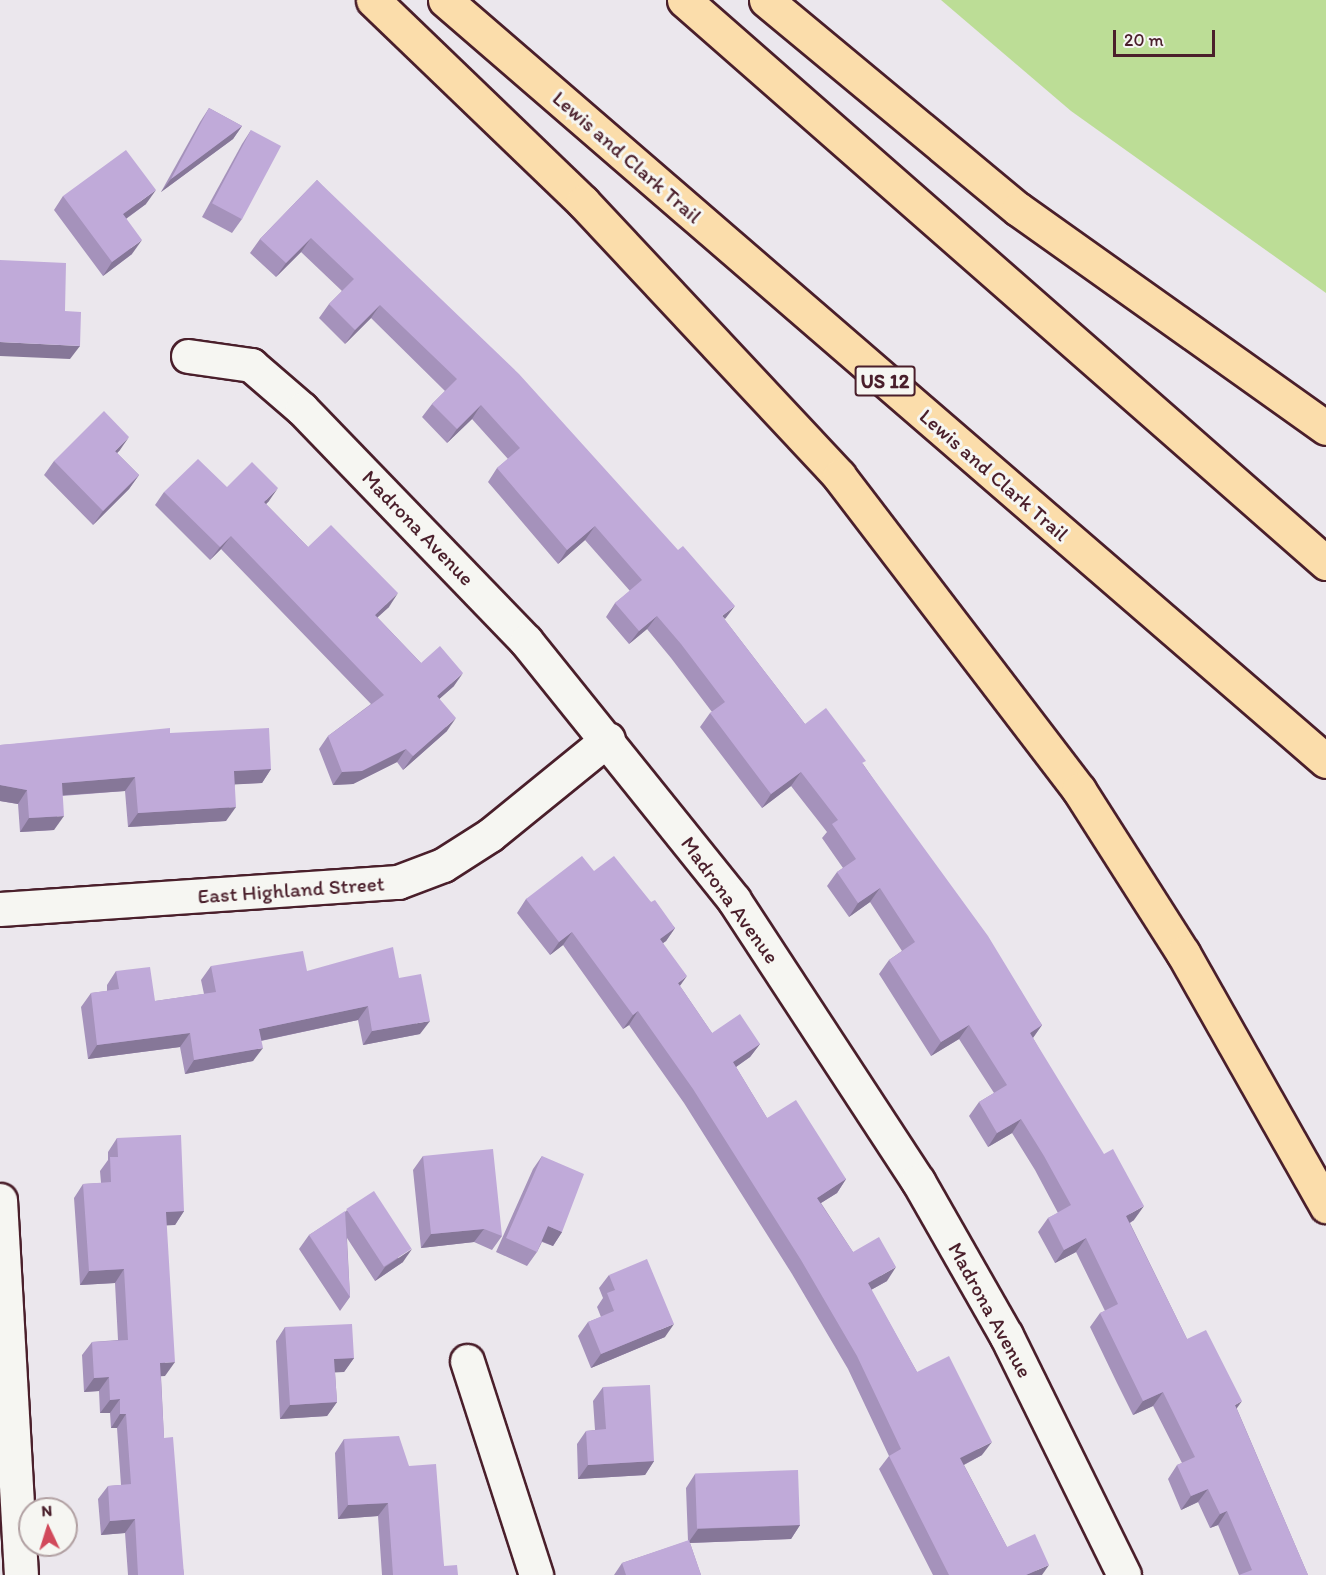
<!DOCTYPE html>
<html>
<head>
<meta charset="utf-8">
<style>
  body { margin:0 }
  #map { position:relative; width:1326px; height:1575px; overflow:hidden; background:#ebe7ed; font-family:Itim,sans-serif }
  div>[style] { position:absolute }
  .green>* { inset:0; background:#bcdd96 }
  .roads { filter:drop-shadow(2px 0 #4a1f2b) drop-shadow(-2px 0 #4a1f2b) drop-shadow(0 2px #4a1f2b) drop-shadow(0 -2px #4a1f2b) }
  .minor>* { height:33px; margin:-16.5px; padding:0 16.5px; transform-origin:16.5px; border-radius:16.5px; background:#f6f6f2 }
  .highway>* { height:33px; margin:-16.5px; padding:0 16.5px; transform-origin:16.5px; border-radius:16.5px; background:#fbddab }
  .wall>* { inset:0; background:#a592bb }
  .shaded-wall>* { inset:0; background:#867798 }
  .building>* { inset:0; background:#c0aad9; transform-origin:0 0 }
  span { translate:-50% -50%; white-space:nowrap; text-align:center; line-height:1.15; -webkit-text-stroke:6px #f6f6f2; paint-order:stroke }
  .shield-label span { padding:2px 4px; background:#f6f6f2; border:2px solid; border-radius:4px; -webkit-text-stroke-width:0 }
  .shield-label { font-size:20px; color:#4a1f2b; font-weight:700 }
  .street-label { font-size:21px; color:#4a1f2b }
  .north { position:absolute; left:18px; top:1497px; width:60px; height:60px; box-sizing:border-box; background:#f6f6f2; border:2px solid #b1a0a2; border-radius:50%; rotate:356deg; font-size:16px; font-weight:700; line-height:24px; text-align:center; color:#4a1f2b }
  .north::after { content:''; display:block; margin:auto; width:21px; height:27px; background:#d1495b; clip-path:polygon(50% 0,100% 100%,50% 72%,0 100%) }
  .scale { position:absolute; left:1113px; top:30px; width:102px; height:27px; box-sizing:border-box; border:3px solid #4a1f2b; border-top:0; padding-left:8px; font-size:18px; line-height:21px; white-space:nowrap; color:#4a1f2b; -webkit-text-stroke:4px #f6f6f2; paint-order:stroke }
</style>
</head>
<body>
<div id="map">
  <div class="green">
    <i style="clip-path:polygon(941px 0,1326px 0,1326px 293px,1071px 111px)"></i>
  </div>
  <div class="roads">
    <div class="minor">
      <i style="left:188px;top:356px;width:64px;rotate:8.1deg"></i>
      <i style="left:251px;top:365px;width:67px;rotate:40.8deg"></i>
      <i style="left:302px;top:409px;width:322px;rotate:46deg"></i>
      <i style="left:526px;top:641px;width:332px;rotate:51.2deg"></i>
      <i style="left:734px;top:900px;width:336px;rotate:56.8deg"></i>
      <i style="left:918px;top:1181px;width:177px;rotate:60.3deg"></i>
      <i style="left:1006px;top:1335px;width:267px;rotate:63.8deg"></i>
      <i style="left:0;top:909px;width:399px;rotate:-3.9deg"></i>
      <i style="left:398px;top:882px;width:48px;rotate:-20.7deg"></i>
      <i style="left:443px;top:865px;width:56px;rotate:-32.6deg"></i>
      <i style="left:490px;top:835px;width:152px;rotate:-39.1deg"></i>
      <i style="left:0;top:1200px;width:376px;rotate:86.8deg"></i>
      <i style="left:467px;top:1361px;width:225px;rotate:72.1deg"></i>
    </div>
    <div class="highway">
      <i style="left:373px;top:0;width:291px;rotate:43.9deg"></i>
      <i style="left:583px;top:202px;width:375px;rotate:46.9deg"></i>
      <i style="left:839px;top:476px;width:395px;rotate:52.6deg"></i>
      <i style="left:1079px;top:790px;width:193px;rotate:57.5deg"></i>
      <i style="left:1183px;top:953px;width:291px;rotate:60.5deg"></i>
      <i style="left:445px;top:0;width:1164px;rotate:40.82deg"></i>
      <i style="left:684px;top:0;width:854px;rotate:41.25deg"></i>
      <i style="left:766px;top:0;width:327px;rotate:39.7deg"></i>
      <i style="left:1018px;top:209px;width:378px;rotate:35.4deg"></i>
    </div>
  </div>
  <div class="wall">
    <i style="clip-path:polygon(209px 108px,242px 126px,233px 139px,161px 192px,200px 122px)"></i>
    <i style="clip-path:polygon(251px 130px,242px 219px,232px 233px,202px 217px,242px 144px)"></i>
    <i style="clip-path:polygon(317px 180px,725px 620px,805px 724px,863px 764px,1042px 1025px,1033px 1038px,1134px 1220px,1130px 1223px,1187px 1339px,1237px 1409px,1308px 1575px,1239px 1575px,1218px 1525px,1210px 1528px,1198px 1502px,1181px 1510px,1168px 1479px,1177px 1465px,1182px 1463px,1153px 1406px,1133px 1415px,1117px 1383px,1090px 1327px,1100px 1313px,1105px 1311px,1076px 1252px,1055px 1263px,1038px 1232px,1048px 1218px,1058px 1213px,1035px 1170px,1012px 1133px,988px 1147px,969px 1116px,979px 1102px,994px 1093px,959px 1039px,931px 1056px,879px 974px,889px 960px,902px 951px,870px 902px,849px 917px,827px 886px,837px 872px,843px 868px,822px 838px,827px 832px,791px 786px,762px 808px,700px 727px,710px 713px,712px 712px,671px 658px,647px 629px,629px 644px,606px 617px,615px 603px,630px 591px,585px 540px,558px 564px,488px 482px,497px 468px,508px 459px,472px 419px,447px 443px,422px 417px,432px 404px,445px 391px,371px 318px,345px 344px,319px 318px,329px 304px,342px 291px,301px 252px,276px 277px,250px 253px,260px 239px)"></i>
    <i style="clip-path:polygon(63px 196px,146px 204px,126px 219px,132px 254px,103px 276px,54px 210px)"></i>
    <i style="clip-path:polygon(120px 450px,117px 453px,139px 475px,129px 489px,93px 525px,44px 475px,54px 461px)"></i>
    <i style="clip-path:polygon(227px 487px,269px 501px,266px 504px,308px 547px,389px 607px,377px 617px,421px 663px,454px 686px,439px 699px,447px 731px,403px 770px,397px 762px,353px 784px,333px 785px,319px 749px,328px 736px,371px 704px,221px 549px,210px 560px,155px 505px,164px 492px)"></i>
    <i style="clip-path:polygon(170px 733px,271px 769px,262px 783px,235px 784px,226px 821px,128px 827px,125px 791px,62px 796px,54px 830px,20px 832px,18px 804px,0 801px,0 745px)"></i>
    <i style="clip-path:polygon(594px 871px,651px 902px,675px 928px,666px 941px,663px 943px,680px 986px,712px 1033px,760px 1044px,750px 1057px,736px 1067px,767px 1118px,846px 1179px,837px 1193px,821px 1203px,853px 1252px,887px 1281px,871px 1290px,917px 1372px,982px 1455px,964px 1465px,1007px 1547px,1042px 1575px,933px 1575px,879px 1469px,889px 1456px,848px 1369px,792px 1274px,684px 1103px,629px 1025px,623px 1029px,563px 945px,550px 955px,517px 913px,526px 899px)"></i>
    <i style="clip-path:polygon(211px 966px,307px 971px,399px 978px,420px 1034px,363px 1045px,358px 1020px,261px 1041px,253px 1061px,185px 1074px,180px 1047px,88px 1059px,81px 1007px,91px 993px,107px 991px,107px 985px,116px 971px,155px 1001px,204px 994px,201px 980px)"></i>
    <i style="clip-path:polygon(117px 1138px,184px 1211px,175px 1225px,166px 1225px,165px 1376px,161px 1376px,164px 1438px,184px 1575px,128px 1575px,125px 1533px,101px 1535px,98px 1499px,108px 1486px,121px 1485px,117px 1428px,111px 1428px,110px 1413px,100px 1413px,99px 1391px,84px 1392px,82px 1355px,92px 1342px,118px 1340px,115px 1283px,80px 1285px,74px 1198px,83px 1184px,101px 1183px,100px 1171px,108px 1160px,108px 1152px)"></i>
    <i style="clip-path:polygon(423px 1156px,502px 1236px,492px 1250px,474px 1242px,421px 1248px,413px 1170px)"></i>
    <i style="clip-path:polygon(542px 1156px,562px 1232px,553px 1246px,542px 1242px,537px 1252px,527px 1266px,496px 1252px,533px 1169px)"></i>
    <i style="clip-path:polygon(347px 1210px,403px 1262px,375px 1281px,347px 1238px,350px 1297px,340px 1311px,299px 1249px,309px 1235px,345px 1212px)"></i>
    <i style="clip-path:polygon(609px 1275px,665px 1337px,591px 1368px,578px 1336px,588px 1322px,601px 1317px,597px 1307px,603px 1298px,599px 1288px)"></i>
    <i style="clip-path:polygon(285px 1327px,354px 1358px,344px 1372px,335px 1372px,337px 1402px,327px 1416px,280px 1419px,276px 1341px)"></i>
    <i style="clip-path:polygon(603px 1387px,654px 1461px,645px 1475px,578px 1479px,577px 1444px,586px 1431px,595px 1430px,593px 1401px)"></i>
    <i style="clip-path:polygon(344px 1439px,409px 1466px,444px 1566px,458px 1575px,382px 1575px,378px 1516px,338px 1519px,335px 1453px)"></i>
    <i style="clip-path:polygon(695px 1474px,800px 1525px,791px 1539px,690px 1543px,701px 1575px,614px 1575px,622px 1563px,688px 1541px,686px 1488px)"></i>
  </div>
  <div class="shaded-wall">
    <i style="clip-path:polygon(242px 126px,233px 139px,161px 192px,171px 179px)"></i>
    <i style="clip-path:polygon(156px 190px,146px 204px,113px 228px,123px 214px)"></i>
    <i style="clip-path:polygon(311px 238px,301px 252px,276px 277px,286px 263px)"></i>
    <i style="clip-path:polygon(142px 240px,132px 254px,103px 276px,112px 262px)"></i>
    <i style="clip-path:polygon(380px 305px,371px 318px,345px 344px,355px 330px)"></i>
    <i style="clip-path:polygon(0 342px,80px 346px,70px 359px,0 356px)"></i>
    <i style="clip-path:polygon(481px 405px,472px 419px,447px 443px,457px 429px)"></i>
    <i style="clip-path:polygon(129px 437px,120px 450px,105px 465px,115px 451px)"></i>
    <i style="clip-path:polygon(139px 475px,129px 489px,93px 525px,103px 511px)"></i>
    <i style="clip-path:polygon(278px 488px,269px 501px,255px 515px,264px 502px)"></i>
    <i style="clip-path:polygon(595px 526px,585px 540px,558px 564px,567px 550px)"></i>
    <i style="clip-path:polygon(231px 536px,221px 549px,210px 560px,220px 547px)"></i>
    <i style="clip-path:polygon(398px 593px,389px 607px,366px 628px,375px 615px)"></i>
    <i style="clip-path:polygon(735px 606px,725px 619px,722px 616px)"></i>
    <i style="clip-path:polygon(657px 616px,647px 629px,629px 644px,639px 631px)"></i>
    <i style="clip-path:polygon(463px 673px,454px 686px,428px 709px,437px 696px)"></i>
    <i style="clip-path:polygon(456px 718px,447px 731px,403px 770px,413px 756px)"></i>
    <i style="clip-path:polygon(406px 749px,397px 762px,353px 784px,333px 785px,342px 772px)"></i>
    <i style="clip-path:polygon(271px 769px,262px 783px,225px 785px,234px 771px)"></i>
    <i style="clip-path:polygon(801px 772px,791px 786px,762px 808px,771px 794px)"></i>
    <i style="clip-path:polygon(135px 777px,125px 791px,52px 796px,62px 783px)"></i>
    <i style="clip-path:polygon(0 785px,27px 790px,18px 804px,0 801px)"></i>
    <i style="clip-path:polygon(236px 807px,226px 821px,128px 827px,138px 813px)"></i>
    <i style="clip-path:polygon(64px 816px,54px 830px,20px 832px,29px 818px)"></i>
    <i style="clip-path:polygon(880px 888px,870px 902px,849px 917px,858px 903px)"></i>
    <i style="clip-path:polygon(675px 928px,666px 941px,650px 952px,660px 939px)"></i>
    <i style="clip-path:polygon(572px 932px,563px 945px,550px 955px,559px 942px)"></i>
    <i style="clip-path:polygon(687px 976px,677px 990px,678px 983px)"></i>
    <i style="clip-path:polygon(368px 1006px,358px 1020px,250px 1043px,259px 1029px)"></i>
    <i style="clip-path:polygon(638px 1011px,629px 1025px,623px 1029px,633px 1015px)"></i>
    <i style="clip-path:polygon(430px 1021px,420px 1034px,363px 1045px,372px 1031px)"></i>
    <i style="clip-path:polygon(969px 1025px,959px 1039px,931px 1056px,941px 1042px)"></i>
    <i style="clip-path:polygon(1042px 1025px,1032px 1039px,1030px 1033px)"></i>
    <i style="clip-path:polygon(190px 1033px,180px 1047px,88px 1059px,97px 1045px)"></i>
    <i style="clip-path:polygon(760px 1044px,750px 1057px,723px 1076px,733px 1062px)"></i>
    <i style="clip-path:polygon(263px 1048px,253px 1061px,185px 1074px,194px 1060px)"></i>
    <i style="clip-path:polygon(1021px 1119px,1012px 1133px,988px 1147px,997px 1133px)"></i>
    <i style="clip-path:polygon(846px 1179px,837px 1193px,808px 1211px,817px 1198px)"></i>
    <i style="clip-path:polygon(1144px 1206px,1134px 1220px,1117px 1230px,1126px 1216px)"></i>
    <i style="clip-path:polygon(184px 1211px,175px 1225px,156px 1226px,166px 1212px)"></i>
    <i style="clip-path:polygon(548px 1226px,562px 1232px,553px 1246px,539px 1240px)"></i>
    <i style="clip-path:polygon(484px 1229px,474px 1242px,421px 1248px,431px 1234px)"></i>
    <i style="clip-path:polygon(1086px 1238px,1076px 1252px,1055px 1263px,1064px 1250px)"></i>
    <i style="clip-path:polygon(412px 1249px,403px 1262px,375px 1281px,385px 1267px)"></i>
    <i style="clip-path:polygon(896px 1267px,887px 1281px,858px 1297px,868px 1283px)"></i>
    <i style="clip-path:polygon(124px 1269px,115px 1283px,80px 1285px,89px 1271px)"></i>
    <i style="clip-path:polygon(674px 1324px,665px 1337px,591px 1368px,601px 1354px)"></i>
    <i style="clip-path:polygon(354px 1358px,344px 1372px,324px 1373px,334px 1359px)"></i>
    <i style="clip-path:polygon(175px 1362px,165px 1376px,150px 1377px,160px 1363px)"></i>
    <i style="clip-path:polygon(109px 1377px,99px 1391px,84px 1392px,94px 1378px)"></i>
    <i style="clip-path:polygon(1163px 1392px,1153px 1406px,1133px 1415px,1143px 1401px)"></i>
    <i style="clip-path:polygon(120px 1399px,110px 1413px,100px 1413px,110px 1400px)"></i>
    <i style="clip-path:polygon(1242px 1401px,1232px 1415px,1235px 1405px)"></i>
    <i style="clip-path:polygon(337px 1402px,327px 1416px,280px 1419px,290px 1405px)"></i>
    <i style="clip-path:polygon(120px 1414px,126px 1414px,117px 1428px,111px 1428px)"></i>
    <i style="clip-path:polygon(992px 1442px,982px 1455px,950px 1472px,960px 1458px)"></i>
    <i style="clip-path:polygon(654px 1461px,645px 1475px,578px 1479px,588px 1465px)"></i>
    <i style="clip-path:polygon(1208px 1489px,1198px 1502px,1181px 1510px,1191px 1496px)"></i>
    <i style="clip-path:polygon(388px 1503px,378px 1516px,338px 1519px,348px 1505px)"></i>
    <i style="clip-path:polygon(1227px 1511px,1218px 1525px,1210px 1528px,1220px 1514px)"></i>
    <i style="clip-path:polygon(135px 1519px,125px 1533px,101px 1535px,110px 1521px)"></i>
    <i style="clip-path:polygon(800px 1525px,791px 1539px,688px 1543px,698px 1529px)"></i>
    <i style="clip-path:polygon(1049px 1565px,1042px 1575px,1026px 1575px)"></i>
  </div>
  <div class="building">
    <i style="clip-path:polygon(209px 108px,242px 126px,171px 179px)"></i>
    <i style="left:251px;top:130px;width:34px;height:83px;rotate:28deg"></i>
    <i style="clip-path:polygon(126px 150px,156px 190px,123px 214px,142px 240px,112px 262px,63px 196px)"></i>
    <i style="clip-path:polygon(317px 180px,519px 374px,678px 550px,683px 546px,735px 606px,722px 616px,805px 724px,826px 708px,866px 761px,862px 763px,988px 936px,1042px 1025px,1030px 1033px,1104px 1154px,1113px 1149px,1144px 1206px,1126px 1216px,1187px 1339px,1206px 1330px,1242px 1401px,1235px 1405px,1308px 1575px,1239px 1575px,1252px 1570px,1227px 1511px,1220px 1514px,1208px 1489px,1191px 1496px,1177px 1465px,1195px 1457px,1163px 1392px,1143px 1401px,1100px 1313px,1118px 1304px,1086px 1238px,1064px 1250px,1048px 1218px,1071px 1205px,1044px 1156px,1021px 1119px,997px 1133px,979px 1102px,1007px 1085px,969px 1025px,941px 1042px,889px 960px,915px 942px,880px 888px,858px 903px,837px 872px,856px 859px,832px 824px,838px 820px,801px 772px,771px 794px,710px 713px,725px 702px,681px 644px,657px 616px,639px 631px,615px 603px,642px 580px,595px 526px,567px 550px,497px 468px,520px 448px,481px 405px,457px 429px,432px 404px,457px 379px,380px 305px,355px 330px,329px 304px,354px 279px,311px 238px,286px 263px,260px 239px)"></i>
    <i style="clip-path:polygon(0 260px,66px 263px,65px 311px,81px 312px,80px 346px,0 342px)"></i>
    <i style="clip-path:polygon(104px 411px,129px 437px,115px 451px,139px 475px,103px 511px,54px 461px)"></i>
    <i style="clip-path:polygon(198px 459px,227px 487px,252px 462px,278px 488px,264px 502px,308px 547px,331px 525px,398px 593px,375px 615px,421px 663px,440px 646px,463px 673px,437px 696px,456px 718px,413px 756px,406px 749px,362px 771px,342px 772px,328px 736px,384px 695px,231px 536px,220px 547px,164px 492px)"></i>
    <i style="clip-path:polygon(170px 728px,170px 733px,269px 728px,271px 769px,234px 771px,236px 807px,138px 813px,135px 777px,62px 783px,64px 816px,29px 818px,27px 790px,0 785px,0 745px)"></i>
    <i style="clip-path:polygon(582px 856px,594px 871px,614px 856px,651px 902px,655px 900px,675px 928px,660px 939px,687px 976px,678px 983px,712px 1033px,740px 1014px,760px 1044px,733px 1062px,767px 1118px,796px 1100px,846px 1179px,817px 1198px,853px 1252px,879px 1237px,896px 1267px,868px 1283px,917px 1372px,949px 1356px,992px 1442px,960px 1458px,1007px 1547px,1035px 1534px,1049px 1565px,1026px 1575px,949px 1575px,889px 1456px,901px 1449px,857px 1356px,801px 1260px,693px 1089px,638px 1011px,633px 1015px,572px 932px,559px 942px,526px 899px)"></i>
    <i style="clip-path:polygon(393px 947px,399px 978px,421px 974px,430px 1021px,372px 1031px,368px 1006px,259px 1029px,263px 1048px,194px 1060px,190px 1033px,97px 1045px,91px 993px,119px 989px,116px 971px,150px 967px,155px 1001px,216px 992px,211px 966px,303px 951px,307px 971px)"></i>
    <i style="clip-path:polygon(181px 1135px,184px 1211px,166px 1212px,175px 1362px,160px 1363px,164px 1438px,173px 1437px,184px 1575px,138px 1575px,135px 1519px,110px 1521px,108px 1486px,131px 1484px,126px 1414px,120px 1414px,120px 1399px,110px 1400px,109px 1377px,94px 1378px,92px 1342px,128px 1340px,124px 1269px,89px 1271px,83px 1184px,111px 1182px,110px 1157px,118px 1157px,117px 1138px)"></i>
    <i style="clip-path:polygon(493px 1149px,502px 1236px,484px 1229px,431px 1234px,423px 1156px)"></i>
    <i style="clip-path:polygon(542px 1156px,584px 1174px,562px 1232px,548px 1226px,537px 1252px,506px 1238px)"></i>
    <i style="left:374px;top:1191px;width:69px;height:33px;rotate:57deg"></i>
    <i style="clip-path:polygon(345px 1211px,350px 1297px,309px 1235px)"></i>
    <i style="clip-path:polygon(647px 1259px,674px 1324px,601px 1354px,588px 1322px,614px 1311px,607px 1293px,615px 1290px,609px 1275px)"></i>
    <i style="clip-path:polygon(352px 1324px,354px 1358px,334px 1359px,337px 1402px,290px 1405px,285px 1327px)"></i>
    <i style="clip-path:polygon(650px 1385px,654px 1461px,588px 1465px,586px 1431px,606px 1429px,603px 1387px)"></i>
    <i style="clip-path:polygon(399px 1436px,409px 1466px,436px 1464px,444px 1566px,457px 1565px,458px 1575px,393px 1575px,388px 1503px,348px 1505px,344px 1439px)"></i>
    <i style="left:798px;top:1470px;width:55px;height:103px;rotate:88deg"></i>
    <i style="clip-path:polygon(689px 1540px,701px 1575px,626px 1575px,622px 1563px)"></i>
  </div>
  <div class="shield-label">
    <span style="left:885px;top:381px">US 12</span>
  </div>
  <div class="street-label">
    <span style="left:627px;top:157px;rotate:41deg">Lewis and Clark Trail</span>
    <span style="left:994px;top:475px;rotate:41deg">Lewis and Clark Trail</span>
    <span style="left:418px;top:528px;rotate:46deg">Madrona Avenue</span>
    <span style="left:291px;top:890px;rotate:-4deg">East Highland Street</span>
    <span style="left:730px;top:900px;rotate:54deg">Madrona Avenue</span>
    <span style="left:990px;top:1310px;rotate:61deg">Madrona Avenue</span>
  </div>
  <div class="north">N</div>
  <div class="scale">20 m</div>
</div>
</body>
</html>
